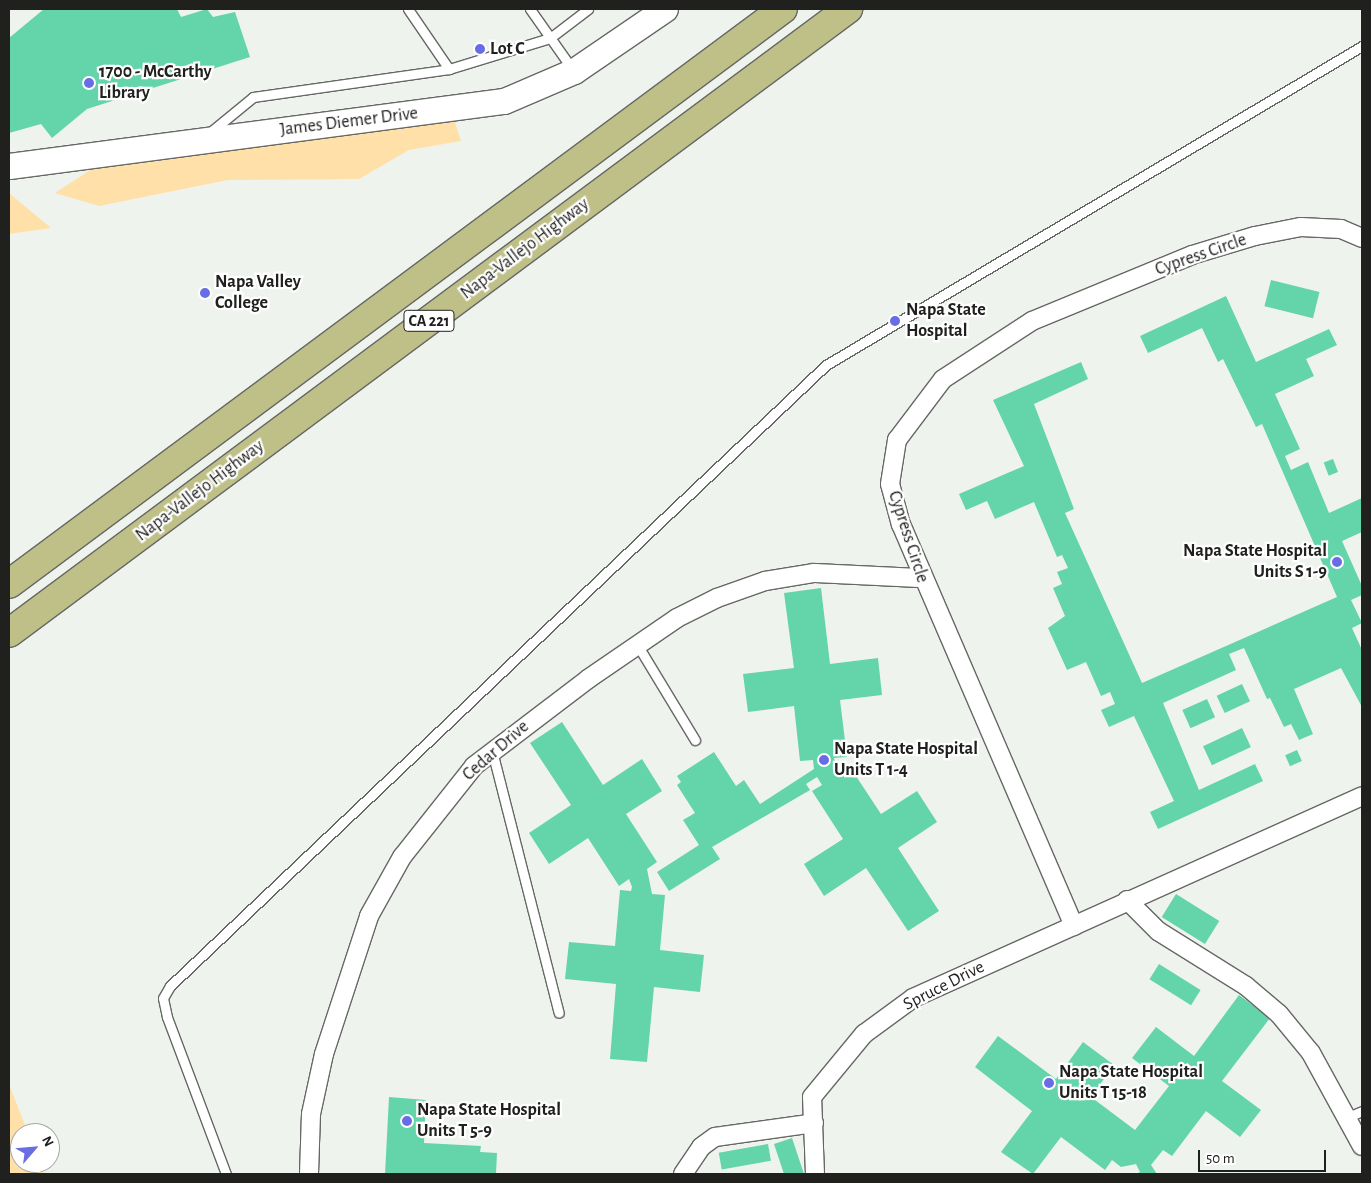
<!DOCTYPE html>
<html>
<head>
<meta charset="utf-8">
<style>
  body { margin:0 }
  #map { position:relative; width:1371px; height:1183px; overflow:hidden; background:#eff3ee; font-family:"Alegreya Sans",sans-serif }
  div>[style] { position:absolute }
  .green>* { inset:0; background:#fee0a8 }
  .building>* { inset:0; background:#64d4aa; transform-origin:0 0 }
  .roads { filter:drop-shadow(1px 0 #666865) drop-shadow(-1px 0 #666865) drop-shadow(0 1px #666865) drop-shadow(0 -1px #666865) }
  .lane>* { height:9px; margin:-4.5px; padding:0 4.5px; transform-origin:4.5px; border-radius:4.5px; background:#fff }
  .street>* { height:18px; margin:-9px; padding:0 9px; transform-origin:9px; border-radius:9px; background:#fff }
  .secondary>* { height:25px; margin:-12.5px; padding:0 12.5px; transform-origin:12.5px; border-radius:12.5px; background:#fff }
  .primary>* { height:28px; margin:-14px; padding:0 14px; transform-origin:14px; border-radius:14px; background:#bfc087 }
  .dots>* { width:14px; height:14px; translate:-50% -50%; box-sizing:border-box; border:2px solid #fefffe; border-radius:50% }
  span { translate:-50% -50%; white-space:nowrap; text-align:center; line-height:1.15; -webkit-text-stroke:4.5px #fefffe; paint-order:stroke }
  .shield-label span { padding:1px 4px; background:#fefffe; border:1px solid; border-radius:4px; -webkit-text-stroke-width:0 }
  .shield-label { font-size:16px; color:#20211f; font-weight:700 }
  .poi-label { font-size:18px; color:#20211f; font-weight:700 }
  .left { translate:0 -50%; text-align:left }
  .right { translate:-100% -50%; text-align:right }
  .street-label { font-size:18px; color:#20211f }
  .frame { position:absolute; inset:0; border:10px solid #20211f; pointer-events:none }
  .north { position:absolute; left:10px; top:1123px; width:50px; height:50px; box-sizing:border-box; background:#fefffe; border:1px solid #a5a6a5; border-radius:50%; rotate:63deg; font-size:14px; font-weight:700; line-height:20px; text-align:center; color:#20211f }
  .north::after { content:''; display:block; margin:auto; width:18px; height:22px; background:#686ce5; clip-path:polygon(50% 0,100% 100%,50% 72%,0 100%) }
  .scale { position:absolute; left:1198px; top:1150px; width:128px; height:22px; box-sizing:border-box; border:2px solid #20211f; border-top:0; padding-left:6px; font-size:15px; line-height:18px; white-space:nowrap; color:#20211f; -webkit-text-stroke:4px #fefffe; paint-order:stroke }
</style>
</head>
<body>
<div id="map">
  <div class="green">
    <i style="clip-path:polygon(451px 110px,461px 141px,409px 150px,359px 179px,228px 180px,99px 206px,55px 193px,118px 152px)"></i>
    <i style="clip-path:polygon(9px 193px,51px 228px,9px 234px)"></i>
    <i style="clip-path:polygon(9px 1084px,28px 1133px,20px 1133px,20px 1163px,39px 1163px,44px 1174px,9px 1174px)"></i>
  </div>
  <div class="building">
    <i style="clip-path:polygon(44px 9px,177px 9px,181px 17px,207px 9px,213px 17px,235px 12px,250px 57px,87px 109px,52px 138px,41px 124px,9px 133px,9px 38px)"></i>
    <i style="left:1271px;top:280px;width:50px;height:27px;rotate:14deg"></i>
    <i style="clip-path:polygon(1226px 296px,1256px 362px,1329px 329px,1337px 345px,1306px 359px,1314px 376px,1275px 394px,1300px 449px,1285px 456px,1291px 470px,1308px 462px,1329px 513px,1362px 498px,1362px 532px,1342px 541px,1362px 586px,1362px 595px,1351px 600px,1362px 623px,1352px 628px,1362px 650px,1362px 707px,1341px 668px,1294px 689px,1313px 734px,1299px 740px,1291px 724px,1284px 727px,1270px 698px,1267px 699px,1244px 648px,1229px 654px,1236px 670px,1163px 703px,1199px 790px,1255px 764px,1263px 781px,1158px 829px,1150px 812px,1174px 801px,1134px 716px,1109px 727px,1101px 710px,1115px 704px,1110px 692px,1101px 696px,1086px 662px,1067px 670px,1048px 628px,1065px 616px,1053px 588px,1062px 584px,1057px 572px,1068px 568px,1062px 555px,1057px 557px,1034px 502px,995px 519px,987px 501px,966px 510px,959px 494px,1024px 466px,993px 400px,1081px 362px,1088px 379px,1034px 404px,1074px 509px,1065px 513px,1142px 683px,1337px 597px,1262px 424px,1256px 427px,1223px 359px,1218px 362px,1202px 328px,1148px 353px,1140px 336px)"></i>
    <i style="left:1333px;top:459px;width:14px;height:10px;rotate:69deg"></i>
    <i style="clip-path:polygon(821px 588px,830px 664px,878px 658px,882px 695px,840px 700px,847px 757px,834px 758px,837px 769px,840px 773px,850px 767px,881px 814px,917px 791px,937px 822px,898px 848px,939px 911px,908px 931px,866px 868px,824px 896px,804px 864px,843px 839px,812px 791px,822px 785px,817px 777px,806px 784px,810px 790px,712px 847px,720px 859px,669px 891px,657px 872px,699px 845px,683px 820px,695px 813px,677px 785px,681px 782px,677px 776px,714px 752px,736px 786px,744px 780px,760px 804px,814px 769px,813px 760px,800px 761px,794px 706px,748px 712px,743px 674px,794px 668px,784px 593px)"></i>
    <i style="left:1242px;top:684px;width:19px;height:28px;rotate:65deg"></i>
    <i style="left:1207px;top:699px;width:20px;height:27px;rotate:66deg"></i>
    <i style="clip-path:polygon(562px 722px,603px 785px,642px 759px,662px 791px,626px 814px,657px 862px,647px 869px,652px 894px,665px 895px,660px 950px,704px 955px,700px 992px,654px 987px,647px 1062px,610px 1059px,616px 984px,565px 979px,569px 942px,615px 946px,620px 890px,631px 891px,632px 887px,629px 879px,619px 886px,588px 838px,549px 864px,529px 833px,571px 805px,530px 743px)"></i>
    <i style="left:1242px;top:728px;width:21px;height:43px;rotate:65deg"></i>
    <i style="left:1297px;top:750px;width:12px;height:13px;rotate:66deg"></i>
    <i style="left:1176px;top:894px;width:51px;height:27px;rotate:32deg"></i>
    <i style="left:1159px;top:964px;width:49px;height:18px;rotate:32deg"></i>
    <i style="clip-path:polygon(1239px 995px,1270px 1018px,1222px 1081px,1261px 1110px,1240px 1137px,1206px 1111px,1172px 1156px,1163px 1150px,1151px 1165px,1157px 1174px,1136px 1174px,1140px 1172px,1136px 1164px,1121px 1167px,1112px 1160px,1105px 1170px,1061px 1137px,1033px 1174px,1001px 1152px,1032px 1111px,975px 1067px,998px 1036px,1056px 1079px,1083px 1042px,1114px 1065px,1091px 1097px,1135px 1130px,1169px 1086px,1132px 1058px,1156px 1027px,1194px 1056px)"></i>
    <i style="clip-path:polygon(389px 1097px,426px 1100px,424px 1143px,481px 1146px,480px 1152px,497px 1153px,496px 1174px,385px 1174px)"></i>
    <i style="clip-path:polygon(792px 1138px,804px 1174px,784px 1174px,774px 1144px)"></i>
    <i style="left:768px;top:1144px;width:17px;height:50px;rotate:80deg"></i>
  </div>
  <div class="roads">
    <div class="lane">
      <i style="left:408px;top:9px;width:73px;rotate:55.7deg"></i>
      <i style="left:449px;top:69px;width:106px;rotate:-17.1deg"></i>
      <i style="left:550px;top:38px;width:48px;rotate:-37.3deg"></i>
      <i style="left:530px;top:9px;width:75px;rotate:54.8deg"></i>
      <i style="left:208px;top:134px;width:58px;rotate:-39.4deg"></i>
      <i style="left:253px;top:97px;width:198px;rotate:-8.1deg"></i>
      <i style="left:638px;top:646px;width:110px;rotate:58.8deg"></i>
      <i style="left:492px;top:751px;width:270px;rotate:75.7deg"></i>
      <i style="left:1348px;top:1117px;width:15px;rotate:-23deg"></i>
      <i style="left:226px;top:1174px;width:168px;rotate:-110.6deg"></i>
      <i style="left:167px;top:1017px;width:19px;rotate:-102deg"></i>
      <i style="left:163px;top:998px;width:14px;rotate:-60deg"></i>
      <i style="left:170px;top:986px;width:903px;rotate:-43.43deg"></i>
      <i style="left:826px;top:365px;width:624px;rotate:-30.76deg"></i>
    </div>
    <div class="street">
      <i style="left:1127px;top:900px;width:44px;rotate:45deg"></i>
      <i style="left:1158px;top:931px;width:104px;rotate:32deg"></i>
      <i style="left:1246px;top:986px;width:43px;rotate:40.3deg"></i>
      <i style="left:1279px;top:1014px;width:50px;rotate:50.6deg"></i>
      <i style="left:1311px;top:1053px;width:106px;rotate:61.3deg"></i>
      <i style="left:1074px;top:926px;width:437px;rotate:-113.3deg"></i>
      <i style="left:901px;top:525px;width:42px;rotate:-105deg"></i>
      <i style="left:890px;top:484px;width:45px;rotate:-81deg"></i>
      <i style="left:897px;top:440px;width:76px;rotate:-53deg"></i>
      <i style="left:943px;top:379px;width:106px;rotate:-33.1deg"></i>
      <i style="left:1032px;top:321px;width:173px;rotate:-22.4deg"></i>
      <i style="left:1192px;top:255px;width:66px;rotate:-16.8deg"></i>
      <i style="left:1255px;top:236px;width:47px;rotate:-11.1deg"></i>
      <i style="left:1301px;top:227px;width:40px;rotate:2.9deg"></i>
      <i style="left:1341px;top:229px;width:23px;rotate:23deg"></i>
      <i style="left:309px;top:1174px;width:60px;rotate:-88.1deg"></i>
      <i style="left:311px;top:1114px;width:61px;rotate:-77.8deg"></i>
      <i style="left:324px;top:1054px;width:145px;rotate:-71.9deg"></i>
      <i style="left:369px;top:916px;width:68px;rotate:-60.8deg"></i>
      <i style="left:402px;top:857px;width:116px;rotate:-51.6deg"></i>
      <i style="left:474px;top:766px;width:143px;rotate:-37.3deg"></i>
      <i style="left:588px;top:679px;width:108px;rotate:-34.4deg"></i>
      <i style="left:677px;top:618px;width:45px;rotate:-26.6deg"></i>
      <i style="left:717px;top:598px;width:51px;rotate:-19.5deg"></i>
      <i style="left:765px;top:581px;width:50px;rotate:-9.3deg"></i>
      <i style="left:814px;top:573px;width:106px;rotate:2.7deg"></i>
      <i style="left:683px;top:1174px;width:32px;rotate:-56deg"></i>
      <i style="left:701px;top:1147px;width:17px;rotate:-36deg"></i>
      <i style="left:715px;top:1137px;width:100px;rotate:-8deg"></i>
      <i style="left:815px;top:1174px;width:77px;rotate:-92.2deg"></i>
      <i style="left:812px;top:1097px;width:82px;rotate:-50.5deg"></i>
      <i style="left:864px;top:1034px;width:61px;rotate:-36.3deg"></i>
      <i style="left:913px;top:998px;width:492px;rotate:-24.2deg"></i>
    </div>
    <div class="secondary">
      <i style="left:9px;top:166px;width:499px;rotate:-7.5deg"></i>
      <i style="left:504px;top:101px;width:76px;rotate:-23.2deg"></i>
      <i style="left:574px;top:71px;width:110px;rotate:-34.3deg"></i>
    </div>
    <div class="primary">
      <i style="left:9px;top:584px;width:964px;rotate:-36.61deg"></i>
      <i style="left:9px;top:633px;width:1046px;rotate:-36.64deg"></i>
    </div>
  </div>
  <div class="dots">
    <i style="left:480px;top:49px;background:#686ce5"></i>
    <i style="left:89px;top:83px;background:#686ce5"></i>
    <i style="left:205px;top:293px;background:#686ce5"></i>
    <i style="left:895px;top:321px;background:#686ce5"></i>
    <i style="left:1337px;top:562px;background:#686ce5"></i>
    <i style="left:824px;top:760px;background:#686ce5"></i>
    <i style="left:1049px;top:1083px;background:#686ce5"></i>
    <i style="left:407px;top:1121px;background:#686ce5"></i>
  </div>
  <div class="shield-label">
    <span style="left:429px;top:321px">CA 221</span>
  </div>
  <div class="poi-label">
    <span class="left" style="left:490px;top:49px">Lot C</span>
    <span class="left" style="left:99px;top:83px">1700 - McCarthy<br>Library</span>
    <span class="left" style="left:215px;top:293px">Napa Valley<br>College</span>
    <span class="left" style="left:906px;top:321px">Napa State<br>Hospital</span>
    <span class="right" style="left:1327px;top:562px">Napa State Hospital<br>Units S 1-9</span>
    <span class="left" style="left:834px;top:760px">Napa State Hospital<br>Units T 1-4</span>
    <span class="left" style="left:1059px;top:1083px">Napa State Hospital<br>Units T 15-18</span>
    <span class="left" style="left:417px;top:1121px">Napa State Hospital<br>Units T 5-9</span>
  </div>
  <div class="street-label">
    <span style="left:349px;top:122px;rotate:-7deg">James Diemer Drive</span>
    <span style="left:525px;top:249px;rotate:-37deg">Napa-Vallejo Highway</span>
    <span style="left:1201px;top:255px;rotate:-19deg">Cypress Circle</span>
    <span style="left:200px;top:491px;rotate:-37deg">Napa-Vallejo Highway</span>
    <span style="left:908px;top:537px;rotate:72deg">Cypress Circle</span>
    <span style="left:496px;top:751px;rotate:-41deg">Cedar Drive</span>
    <span style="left:944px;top:986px;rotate:-27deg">Spruce Drive</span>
  </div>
  <div class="frame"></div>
  <div class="north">N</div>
  <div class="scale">50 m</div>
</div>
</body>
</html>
